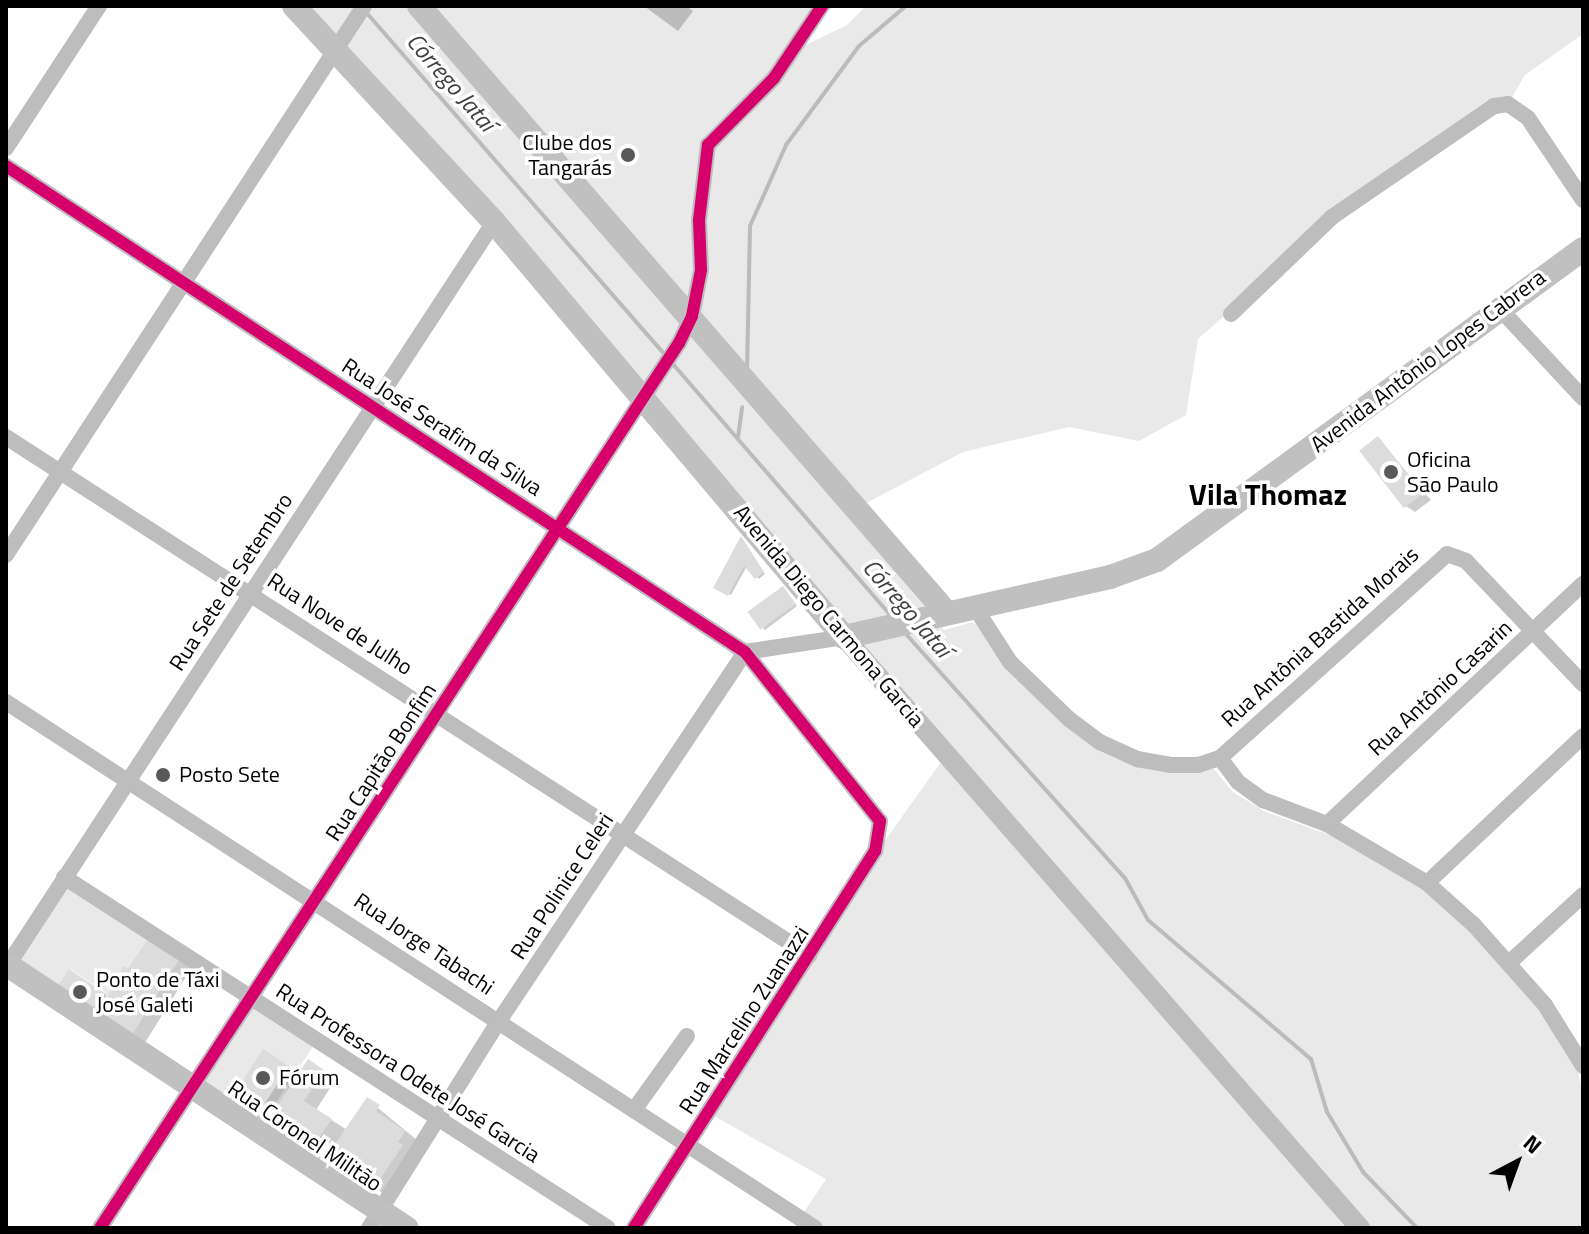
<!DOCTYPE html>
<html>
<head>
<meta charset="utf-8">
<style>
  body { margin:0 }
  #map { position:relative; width:1589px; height:1234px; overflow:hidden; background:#fff; font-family:"Titillium Web",sans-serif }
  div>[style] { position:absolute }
  .green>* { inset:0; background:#e9e9e9 }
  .water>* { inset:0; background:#bbb }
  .shadow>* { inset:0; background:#0003 }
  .stream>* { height:4px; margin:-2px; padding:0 2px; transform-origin:2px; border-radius:2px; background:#bbb }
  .building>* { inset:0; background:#dcdcdc; transform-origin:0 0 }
  .minor>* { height:16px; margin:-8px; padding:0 8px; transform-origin:8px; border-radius:8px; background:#bdbdbd }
  .tertiary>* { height:20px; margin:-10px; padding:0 10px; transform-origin:10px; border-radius:10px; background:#bdbdbd }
  .secondary>* { height:24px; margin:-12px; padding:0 12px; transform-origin:12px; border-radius:12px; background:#c0c0c0 }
  .cycleway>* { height:12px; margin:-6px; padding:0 6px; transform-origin:6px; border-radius:6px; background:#d6006c }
  .dots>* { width:22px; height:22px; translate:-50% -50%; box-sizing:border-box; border:4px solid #fff; border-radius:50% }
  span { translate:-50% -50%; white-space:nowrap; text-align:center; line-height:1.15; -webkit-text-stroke:7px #fff; paint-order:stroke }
  .poi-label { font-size:22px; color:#000 }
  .right { translate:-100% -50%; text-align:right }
  .left { translate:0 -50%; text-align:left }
  .street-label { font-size:22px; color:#000 }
  .water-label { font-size:24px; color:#3f3f3f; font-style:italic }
  .district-label { font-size:30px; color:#000; font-weight:700 }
  .frame { position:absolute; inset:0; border:8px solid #000; pointer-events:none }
  .north { position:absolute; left:1477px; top:1122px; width:80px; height:80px; -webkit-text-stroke:6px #fff; paint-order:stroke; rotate:41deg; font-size:22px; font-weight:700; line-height:32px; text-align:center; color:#000 }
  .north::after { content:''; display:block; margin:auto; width:28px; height:36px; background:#000; clip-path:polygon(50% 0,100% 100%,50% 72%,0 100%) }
</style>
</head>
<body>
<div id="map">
  <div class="green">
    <i style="clip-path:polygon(308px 6px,410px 6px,918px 589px,944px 630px,973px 622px,1099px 747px,1213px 768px,1233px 792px,1264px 811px,1335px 837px,1422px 889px,1467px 928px,1540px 1009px,1574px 1060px,1583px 1090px,1583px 1228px,1365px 1228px)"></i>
    <i style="clip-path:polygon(419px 6px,822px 6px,797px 49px,847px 25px,866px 6px,1583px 6px,1583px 34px,1525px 75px,1508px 104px,1376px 183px,1198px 339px,1186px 415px,1139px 441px,1069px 427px,963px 452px,857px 508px)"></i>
    <i style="clip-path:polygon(941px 762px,1354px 1228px,815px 1228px,800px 1218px,826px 1179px,714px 1116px,884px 842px)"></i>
    <i style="clip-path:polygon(69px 885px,149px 937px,128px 968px,123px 966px,96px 1018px,91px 1015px,105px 992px,70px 969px,55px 992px,15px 966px)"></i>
    <i style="clip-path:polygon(evenodd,253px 1001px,316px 1042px,259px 1128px,196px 1087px,253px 1001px,263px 1050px,289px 1066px,263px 1106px,237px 1089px,263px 1050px)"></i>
  </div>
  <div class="water">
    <i style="clip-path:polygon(644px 6px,686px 6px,693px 11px,678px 31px)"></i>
  </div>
  <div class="shadow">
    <i style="clip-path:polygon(1378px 439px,1431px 500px,1415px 512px,1406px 506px)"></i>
    <i style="clip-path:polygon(742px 539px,765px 574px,759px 579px,747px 566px,731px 595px,716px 587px)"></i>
    <i style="clip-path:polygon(785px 590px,797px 606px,765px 630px,763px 629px)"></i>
    <i style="clip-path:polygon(163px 948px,192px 967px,143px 1046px,130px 1039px,129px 971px)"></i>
    <i style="clip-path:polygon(70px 972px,106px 995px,94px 1014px)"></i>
    <i style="clip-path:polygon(277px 1059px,300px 1075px,309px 1062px,336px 1079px,316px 1110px,347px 1130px,367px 1099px,417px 1140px,386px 1197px,335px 1147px,264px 1104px)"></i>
  </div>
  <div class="stream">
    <i style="left:365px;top:11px;width:459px;rotate:48.9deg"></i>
    <i style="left:672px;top:363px;width:336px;rotate:49.1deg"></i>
    <i style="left:747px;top:370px;width:144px;rotate:-88.8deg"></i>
    <i style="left:750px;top:226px;width:89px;rotate:-66deg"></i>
    <i style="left:786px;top:145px;width:123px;rotate:-53.6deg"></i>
    <i style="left:859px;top:46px;width:62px;rotate:-40.4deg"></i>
    <i style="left:738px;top:437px;width:30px;rotate:-82deg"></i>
    <i style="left:905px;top:633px;width:329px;rotate:48.1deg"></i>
    <i style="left:1125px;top:878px;width:48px;rotate:61.3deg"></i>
    <i style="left:1148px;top:920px;width:214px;rotate:40.5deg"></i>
    <i style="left:1311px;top:1059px;width:55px;rotate:73.2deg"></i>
    <i style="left:1327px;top:1112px;width:70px;rotate:59deg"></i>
    <i style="left:1363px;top:1172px;width:78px;rotate:46deg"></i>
  </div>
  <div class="building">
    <i style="left:1378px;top:436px;width:73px;height:24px;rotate:52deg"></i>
    <i style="clip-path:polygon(741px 536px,764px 572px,755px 579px,744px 566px,728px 596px,713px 588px)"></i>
    <i style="left:783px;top:586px;width:22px;height:44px;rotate:54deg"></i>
    <i style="clip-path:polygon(149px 937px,180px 958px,129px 1040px,96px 1018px,123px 966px,128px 968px)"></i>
    <i style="left:69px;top:969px;width:43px;height:27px;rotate:34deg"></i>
    <i style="left:263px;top:1049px;width:31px;height:48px;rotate:33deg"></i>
    <i style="clip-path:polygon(308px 1059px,324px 1070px,304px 1101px,332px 1119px,318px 1139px,274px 1111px)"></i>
    <i style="clip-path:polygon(367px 1097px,380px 1105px,376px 1111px,405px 1131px,398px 1142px,403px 1145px,372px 1191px,327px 1156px)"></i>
  </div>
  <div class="minor">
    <i style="left:6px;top:148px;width:170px;rotate:-56.8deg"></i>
    <i style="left:6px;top:166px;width:884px;rotate:33.33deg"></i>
    <i style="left:745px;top:652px;width:216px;rotate:51.4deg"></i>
    <i style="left:880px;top:821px;width:30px;rotate:99deg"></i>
    <i style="left:875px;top:851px;width:447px;rotate:122.6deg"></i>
    <i style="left:1500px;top:309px;width:122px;rotate:47deg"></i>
    <i style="left:1231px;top:314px;width:140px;rotate:-43.8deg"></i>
    <i style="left:1332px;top:217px;width:196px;rotate:-34.4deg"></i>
    <i style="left:1494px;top:106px;width:14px;rotate:-8deg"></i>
    <i style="left:1508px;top:104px;width:24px;rotate:35deg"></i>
    <i style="left:1528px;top:118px;width:99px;rotate:56.1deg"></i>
    <i style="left:6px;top:437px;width:956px;rotate:32.83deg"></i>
    <i style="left:6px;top:555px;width:655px;rotate:-56.89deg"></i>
    <i style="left:974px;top:606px;width:67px;rotate:57.3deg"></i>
    <i style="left:1010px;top:662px;width:82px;rotate:44deg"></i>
    <i style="left:1069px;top:719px;width:39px;rotate:37deg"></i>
    <i style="left:1100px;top:742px;width:41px;rotate:24.7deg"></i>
    <i style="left:1137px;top:759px;width:34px;rotate:10deg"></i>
    <i style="left:1170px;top:765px;width:28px"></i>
    <i style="left:1198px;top:765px;width:23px;rotate:-18deg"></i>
    <i style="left:1220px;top:758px;width:305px;rotate:-41.9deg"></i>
    <i style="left:1447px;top:554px;width:20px;rotate:20deg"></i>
    <i style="left:1466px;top:561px;width:170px;rotate:46.4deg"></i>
    <i style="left:745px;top:652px;width:100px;rotate:-8.6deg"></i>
    <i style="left:6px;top:702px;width:965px;rotate:33.03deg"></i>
    <i style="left:1220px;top:758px;width:30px;rotate:53deg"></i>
    <i style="left:1238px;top:782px;width:31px;rotate:36deg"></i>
    <i style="left:1263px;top:800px;width:68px;rotate:20.6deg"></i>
    <i style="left:1327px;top:824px;width:116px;rotate:30.5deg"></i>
    <i style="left:1427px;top:883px;width:63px;rotate:41.8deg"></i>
    <i style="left:1474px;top:925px;width:107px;rotate:48.4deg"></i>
    <i style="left:1545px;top:1005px;width:72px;rotate:58.1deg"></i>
    <i style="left:1327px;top:824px;width:351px;rotate:-43.2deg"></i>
    <i style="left:64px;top:877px;width:647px;rotate:32.83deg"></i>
    <i style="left:1427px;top:883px;width:214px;rotate:-43.3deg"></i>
    <i style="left:1509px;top:963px;width:100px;rotate:-42.6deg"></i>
    <i style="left:6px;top:968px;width:891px;rotate:-56.81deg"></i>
    <i style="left:634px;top:1110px;width:91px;rotate:-54.4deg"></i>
    <i style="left:100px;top:1228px;width:1058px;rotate:-56.81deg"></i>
    <i style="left:679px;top:343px;width:30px;rotate:-64deg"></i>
    <i style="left:692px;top:316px;width:47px;rotate:-78.9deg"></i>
    <i style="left:701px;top:270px;width:50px;rotate:-92.3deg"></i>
    <i style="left:699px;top:220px;width:76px;rotate:-83.2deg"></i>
    <i style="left:708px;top:145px;width:94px;rotate:-45.4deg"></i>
    <i style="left:774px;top:78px;width:87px;rotate:-56.3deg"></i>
    <i style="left:369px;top:1228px;width:244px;rotate:-57.9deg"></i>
    <i style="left:499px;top:1021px;width:443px;rotate:-56.3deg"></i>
  </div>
  <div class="tertiary">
    <i style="left:844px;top:637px;width:785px;rotate:48.88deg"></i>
  </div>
  <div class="secondary">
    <i style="left:294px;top:6px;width:294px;rotate:47.2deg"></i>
    <i style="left:494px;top:222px;width:543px;rotate:49.86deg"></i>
    <i style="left:844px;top:637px;width:273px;rotate:-12.7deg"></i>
    <i style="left:1110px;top:577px;width:50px;rotate:-19.9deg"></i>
    <i style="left:1157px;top:560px;width:527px;rotate:-36.13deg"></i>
    <i style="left:419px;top:6px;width:803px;rotate:48.99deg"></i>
    <i style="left:6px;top:964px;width:480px;rotate:33.4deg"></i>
  </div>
  <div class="cycleway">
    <i style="left:6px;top:166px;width:884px;rotate:33.33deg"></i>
    <i style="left:745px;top:652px;width:216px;rotate:51.4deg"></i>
    <i style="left:880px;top:821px;width:30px;rotate:99deg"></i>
    <i style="left:875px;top:851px;width:447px;rotate:122.6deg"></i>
    <i style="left:100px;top:1228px;width:1058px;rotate:-56.81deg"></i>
    <i style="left:679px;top:343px;width:30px;rotate:-64deg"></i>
    <i style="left:692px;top:316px;width:47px;rotate:-78.9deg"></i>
    <i style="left:701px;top:270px;width:50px;rotate:-92.3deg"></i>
    <i style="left:699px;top:220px;width:76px;rotate:-83.2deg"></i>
    <i style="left:708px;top:145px;width:94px;rotate:-45.4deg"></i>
    <i style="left:774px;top:78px;width:87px;rotate:-56.3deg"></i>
  </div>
  <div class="dots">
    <i style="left:628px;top:155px;background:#595959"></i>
    <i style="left:1391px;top:472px;background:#595959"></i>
    <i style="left:163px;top:775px;background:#595959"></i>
    <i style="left:80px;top:992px;background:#595959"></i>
    <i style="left:263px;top:1078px;background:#595959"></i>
  </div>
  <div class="poi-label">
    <span class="right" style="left:612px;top:155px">Clube dos<br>Tangarás</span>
    <span class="left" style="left:1407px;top:472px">Oficina<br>São Paulo</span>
    <span class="left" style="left:179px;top:775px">Posto Sete</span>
    <span class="left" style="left:96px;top:992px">Ponto de Táxi<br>José Galeti</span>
    <span class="left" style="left:279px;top:1078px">Fórum</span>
  </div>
  <div class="street-label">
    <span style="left:1428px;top:361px;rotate:-37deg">Avenida Antônio Lopes Cabrera</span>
    <span style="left:442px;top:427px;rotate:33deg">Rua José Serafim da Silva</span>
    <span style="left:231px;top:582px;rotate:-57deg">Rua Sete de Setembro</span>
    <span style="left:829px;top:616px;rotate:50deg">Avenida Diego Carmona Garcia</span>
    <span style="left:340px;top:624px;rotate:33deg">Rua Nove de Julho</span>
    <span style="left:1320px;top:637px;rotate:-42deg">Rua Antônia Bastida Morais</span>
    <span style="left:1440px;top:688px;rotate:-43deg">Rua Antônio Casarin</span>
    <span style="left:381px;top:762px;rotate:-57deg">Rua Capitão Bonfim</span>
    <span style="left:562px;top:886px;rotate:-57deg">Rua Polinice Celeri</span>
    <span style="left:424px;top:944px;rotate:34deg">Rua Jorge Tabachi</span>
    <span style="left:744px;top:1020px;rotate:-57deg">Rua Marcelino Zuanazzi</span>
    <span style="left:408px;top:1073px;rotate:33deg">Rua Professora Odete José Garcia</span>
    <span style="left:305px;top:1136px;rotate:34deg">Rua Coronel Militão</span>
  </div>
  <div class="water-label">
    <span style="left:451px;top:82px;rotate:49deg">Córrego Jataí</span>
    <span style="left:907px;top:608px;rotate:49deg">Córrego Jataí</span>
  </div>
  <div class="district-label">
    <span style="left:1268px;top:494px">Vila Thomaz</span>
  </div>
  <div class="frame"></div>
  <div class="north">N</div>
</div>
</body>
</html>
